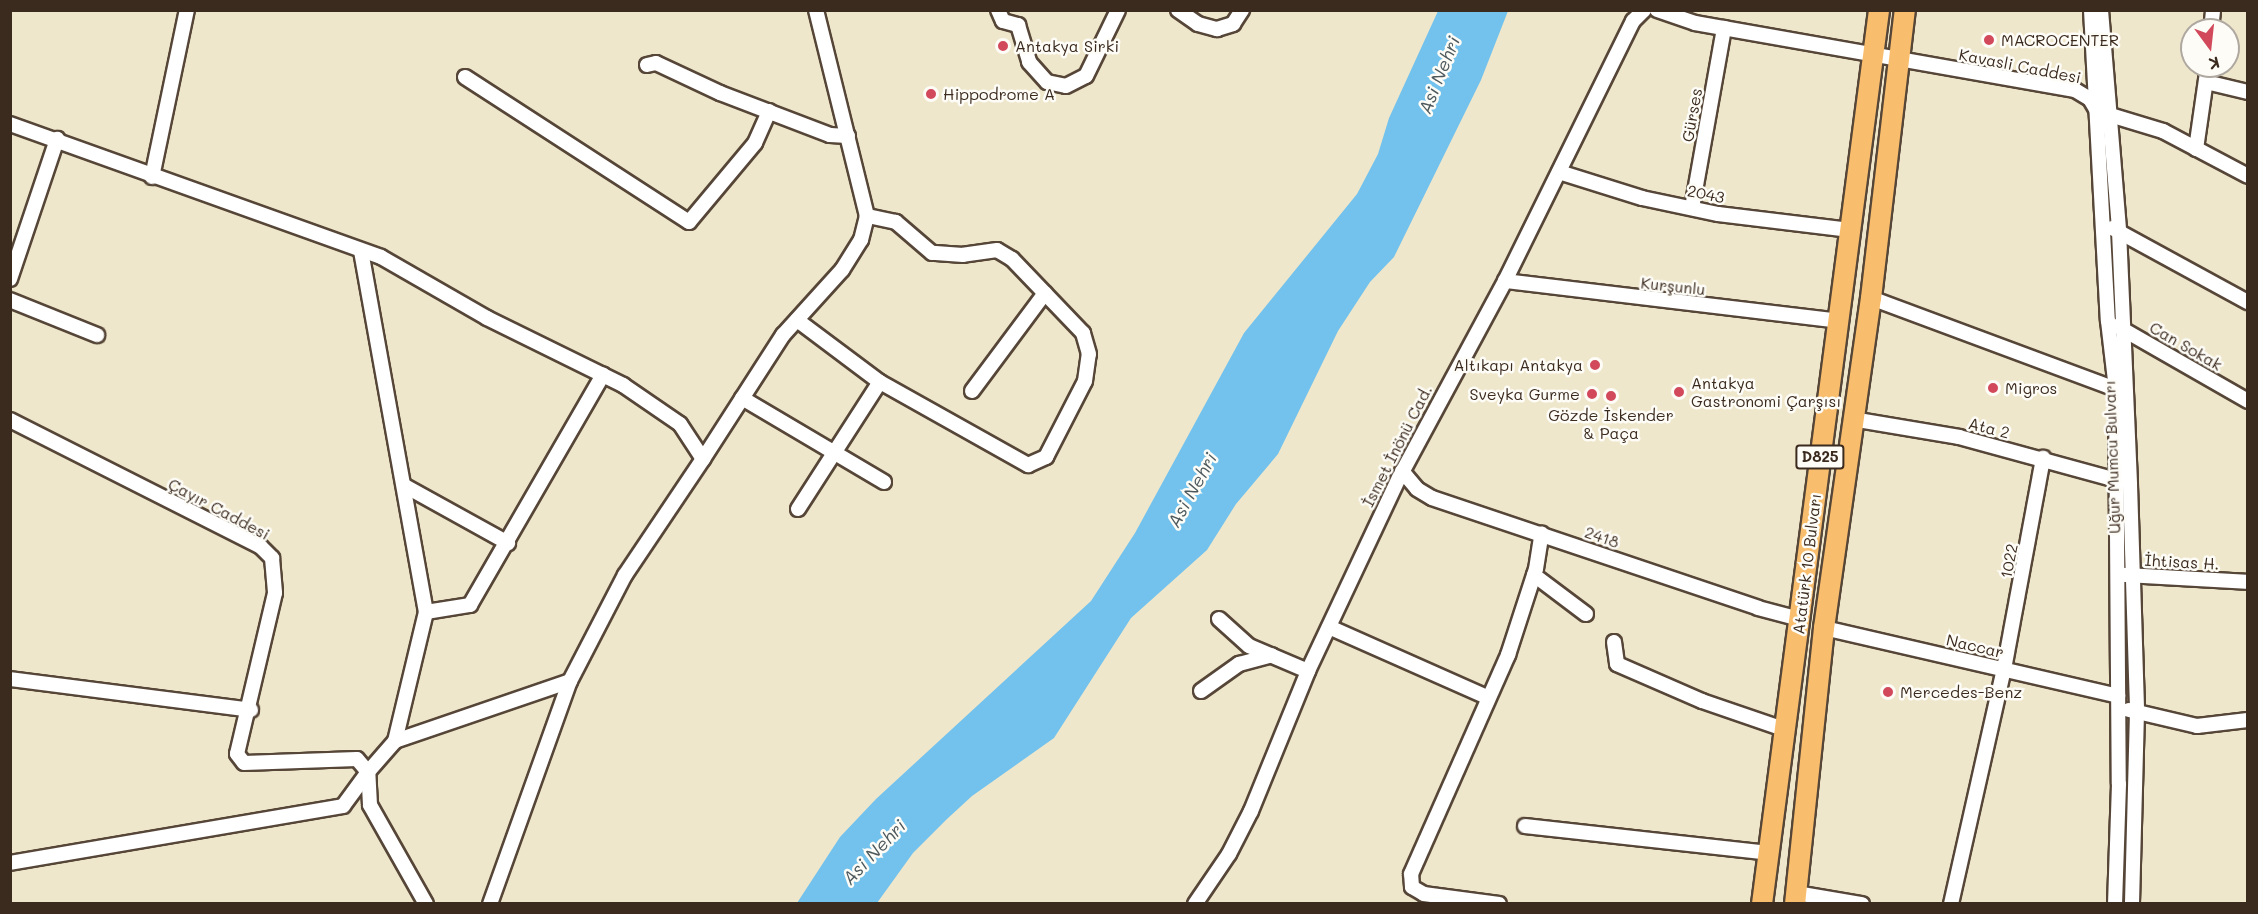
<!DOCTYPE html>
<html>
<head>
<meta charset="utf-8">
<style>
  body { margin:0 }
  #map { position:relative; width:2258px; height:914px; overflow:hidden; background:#efe7cb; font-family:Mali,sans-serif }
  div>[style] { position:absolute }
  .water>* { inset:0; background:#72c2ed }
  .roads { filter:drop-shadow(2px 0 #564638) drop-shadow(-2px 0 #564638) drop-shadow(0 2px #564638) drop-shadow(0 -2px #564638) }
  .minor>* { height:14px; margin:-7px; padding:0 7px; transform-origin:7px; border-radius:7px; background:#fff }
  .highway>* { height:20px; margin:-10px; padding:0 10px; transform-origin:10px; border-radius:10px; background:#f9be6d }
  .dots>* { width:16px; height:16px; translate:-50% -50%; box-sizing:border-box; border:3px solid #fdfcf7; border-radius:50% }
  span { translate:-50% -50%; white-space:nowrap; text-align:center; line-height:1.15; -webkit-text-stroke:5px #fdfcf7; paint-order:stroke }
  .shield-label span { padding:2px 4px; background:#fdfcf7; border:2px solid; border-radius:4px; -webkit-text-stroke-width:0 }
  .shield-label { font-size:15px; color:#3b2a1e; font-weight:700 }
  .poi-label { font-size:16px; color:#3b2a1e }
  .left { translate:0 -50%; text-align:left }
  .right { translate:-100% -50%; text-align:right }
  .street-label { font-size:16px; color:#3b2a1e }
  .water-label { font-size:18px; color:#4c585c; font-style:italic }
  .frame { position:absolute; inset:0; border:12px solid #3b2a1e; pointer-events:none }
  .north { position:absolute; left:2180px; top:18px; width:60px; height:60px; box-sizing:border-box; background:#fdfcf7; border:2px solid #afa8a0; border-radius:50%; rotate:165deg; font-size:16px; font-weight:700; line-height:24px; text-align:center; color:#3b2a1e }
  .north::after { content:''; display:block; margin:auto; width:21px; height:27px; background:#d1495b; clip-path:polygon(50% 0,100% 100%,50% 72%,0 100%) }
</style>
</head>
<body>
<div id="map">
  <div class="water">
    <i style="clip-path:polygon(1438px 11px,1508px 11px,1481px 80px,1394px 257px,1370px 282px,1338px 331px,1278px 454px,1236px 504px,1207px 550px,1131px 618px,1054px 738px,972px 796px,947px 819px,913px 853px,877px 903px,797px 903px,840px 837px,876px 799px,1091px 601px,1135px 533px,1244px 333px,1357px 194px,1378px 154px,1389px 118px)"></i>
  </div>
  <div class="roads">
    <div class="minor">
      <i style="left:998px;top:10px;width:12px;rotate:66deg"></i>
      <i style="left:1003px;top:21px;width:16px;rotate:15deg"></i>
      <i style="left:1018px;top:25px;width:39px;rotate:73deg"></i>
      <i style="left:1029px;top:62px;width:27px;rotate:48deg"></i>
      <i style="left:1047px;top:82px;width:19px;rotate:12deg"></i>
      <i style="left:1066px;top:86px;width:22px;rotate:-27deg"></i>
      <i style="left:1086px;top:76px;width:73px;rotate:-64.1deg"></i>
      <i style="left:1178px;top:10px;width:24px;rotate:35deg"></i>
      <i style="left:1198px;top:24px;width:20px;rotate:15deg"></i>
      <i style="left:1217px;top:29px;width:17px;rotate:-17deg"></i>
      <i style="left:1233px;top:24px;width:17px;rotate:-57deg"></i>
      <i style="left:1657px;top:10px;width:40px;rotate:18.9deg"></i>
      <i style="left:1695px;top:23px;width:386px;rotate:10deg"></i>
      <i style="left:2075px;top:90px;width:17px;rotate:31deg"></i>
      <i style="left:2090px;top:99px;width:14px;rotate:60deg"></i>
      <i style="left:2097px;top:111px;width:69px;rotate:16.9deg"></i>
      <i style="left:2163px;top:131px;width:96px;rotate:27.9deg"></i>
      <i style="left:2091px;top:10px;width:311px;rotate:86.9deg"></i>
      <i style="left:2108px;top:321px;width:68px;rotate:83.3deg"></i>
      <i style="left:2116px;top:389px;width:395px;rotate:89.6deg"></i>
      <i style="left:2119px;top:784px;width:120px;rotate:91.9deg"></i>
      <i style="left:2101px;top:10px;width:222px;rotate:85.3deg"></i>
      <i style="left:2119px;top:231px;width:254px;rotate:87.5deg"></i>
      <i style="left:2130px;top:485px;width:227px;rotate:88.2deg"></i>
      <i style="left:2137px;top:712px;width:192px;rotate:91.5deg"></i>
      <i style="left:2211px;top:30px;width:20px;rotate:-84deg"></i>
      <i style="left:647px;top:65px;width:9px;rotate:-13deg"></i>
      <i style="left:656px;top:63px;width:71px;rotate:25.1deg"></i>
      <i style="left:720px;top:93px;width:118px;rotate:20.9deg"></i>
      <i style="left:830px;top:135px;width:18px;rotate:3deg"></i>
      <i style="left:465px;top:77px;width:267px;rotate:32.9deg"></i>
      <i style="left:689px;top:222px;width:103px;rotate:-50.1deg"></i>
      <i style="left:755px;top:143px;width:35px;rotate:-66deg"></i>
      <i style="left:2206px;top:82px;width:43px;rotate:13.4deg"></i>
      <i style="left:10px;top:124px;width:394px;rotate:19.7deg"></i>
      <i style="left:381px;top:257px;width:122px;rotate:29.9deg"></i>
      <i style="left:487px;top:318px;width:152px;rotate:26.2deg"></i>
      <i style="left:623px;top:385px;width:69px;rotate:34.4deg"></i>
      <i style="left:680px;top:424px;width:42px;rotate:56.7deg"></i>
      <i style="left:703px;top:459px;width:148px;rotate:-57.2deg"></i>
      <i style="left:783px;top:335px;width:88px;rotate:-47.8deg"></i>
      <i style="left:842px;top:270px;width:36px;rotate:-58deg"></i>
      <i style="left:861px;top:240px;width:25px;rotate:-76deg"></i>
      <i style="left:867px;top:216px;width:212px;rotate:-103.9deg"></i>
      <i style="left:2196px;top:149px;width:84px;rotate:-81.8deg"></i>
      <i style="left:1559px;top:172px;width:87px;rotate:17.4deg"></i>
      <i style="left:1642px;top:198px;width:78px;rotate:11.9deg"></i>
      <i style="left:1718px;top:214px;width:133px;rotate:6.9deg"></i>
      <i style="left:152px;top:177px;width:171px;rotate:-78.2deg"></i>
      <i style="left:1692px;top:208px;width:183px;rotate:-79.9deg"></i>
      <i style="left:2112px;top:228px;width:155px;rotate:28.6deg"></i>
      <i style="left:361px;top:251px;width:367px;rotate:79.8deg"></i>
      <i style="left:426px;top:612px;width:133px;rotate:103.5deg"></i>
      <i style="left:10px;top:279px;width:148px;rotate:-71.4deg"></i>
      <i style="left:1505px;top:281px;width:335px;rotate:6.8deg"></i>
      <i style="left:1871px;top:298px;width:261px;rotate:20.4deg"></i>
      <i style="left:10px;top:300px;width:94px;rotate:21.9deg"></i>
      <i style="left:797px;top:320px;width:104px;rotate:36.8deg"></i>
      <i style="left:880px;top:382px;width:170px;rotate:29.3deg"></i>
      <i style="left:1028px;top:465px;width:20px;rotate:-24deg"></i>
      <i style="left:1046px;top:457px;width:85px;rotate:-62.8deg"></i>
      <i style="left:1085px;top:381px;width:27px;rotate:-82deg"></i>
      <i style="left:1089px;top:354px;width:22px;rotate:-106deg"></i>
      <i style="left:1083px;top:333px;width:103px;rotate:-133.8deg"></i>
      <i style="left:1012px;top:259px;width:17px;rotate:-149deg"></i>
      <i style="left:997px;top:250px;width:34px;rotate:172deg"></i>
      <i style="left:963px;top:255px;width:31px;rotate:-176deg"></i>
      <i style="left:932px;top:253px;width:48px;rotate:-139.3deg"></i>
      <i style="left:896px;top:222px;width:30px;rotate:-168deg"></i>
      <i style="left:2117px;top:326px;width:151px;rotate:29.8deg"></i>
      <i style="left:972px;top:391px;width:122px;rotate:-53.3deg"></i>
      <i style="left:742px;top:398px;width:165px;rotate:30.6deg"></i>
      <i style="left:1852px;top:419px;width:109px;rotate:9.5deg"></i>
      <i style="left:1959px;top:437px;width:163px;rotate:15.3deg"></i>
      <i style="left:10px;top:420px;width:281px;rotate:26.8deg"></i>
      <i style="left:261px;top:547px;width:16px;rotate:45deg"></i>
      <i style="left:272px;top:558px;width:35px;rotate:85deg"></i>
      <i style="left:275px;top:593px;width:165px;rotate:103.3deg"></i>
      <i style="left:237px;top:754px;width:11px;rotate:52deg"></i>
      <i style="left:244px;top:763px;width:113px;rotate:-2deg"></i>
      <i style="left:357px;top:759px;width:17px;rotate:50deg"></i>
      <i style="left:368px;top:772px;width:42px;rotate:126.3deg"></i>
      <i style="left:343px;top:806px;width:338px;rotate:170.3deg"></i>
      <i style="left:1402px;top:471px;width:23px;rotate:50deg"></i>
      <i style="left:1417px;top:489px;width:17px;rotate:31deg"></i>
      <i style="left:1432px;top:498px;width:344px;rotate:18.6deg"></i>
      <i style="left:1758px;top:608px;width:43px;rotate:14.7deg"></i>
      <i style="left:405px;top:486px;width:118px;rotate:29deg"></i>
      <i style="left:798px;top:509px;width:151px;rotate:-57.2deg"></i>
      <i style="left:1534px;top:575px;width:65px;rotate:36.9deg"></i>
      <i style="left:2124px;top:575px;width:124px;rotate:3.2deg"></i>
      <i style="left:426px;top:612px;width:45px;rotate:-9deg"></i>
      <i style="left:470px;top:605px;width:266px;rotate:-60deg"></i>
      <i style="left:1219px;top:619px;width:40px;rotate:42deg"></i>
      <i style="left:1249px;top:646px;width:64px;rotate:23deg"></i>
      <i style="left:1329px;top:627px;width:173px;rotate:23.9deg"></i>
      <i style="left:1824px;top:628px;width:302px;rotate:13deg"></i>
      <i style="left:1614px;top:642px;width:22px;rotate:82deg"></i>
      <i style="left:1617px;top:664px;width:93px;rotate:23.5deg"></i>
      <i style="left:1702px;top:701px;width:89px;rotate:19deg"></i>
      <i style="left:10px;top:679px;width:243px;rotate:7.3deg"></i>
      <i style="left:1201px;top:691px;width:47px;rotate:-35.4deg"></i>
      <i style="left:1239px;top:664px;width:34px;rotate:-15deg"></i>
      <i style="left:2129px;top:710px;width:70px;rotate:13.2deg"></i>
      <i style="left:2197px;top:726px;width:51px;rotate:-6.7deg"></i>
      <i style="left:1525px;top:826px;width:245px;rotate:6.3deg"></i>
      <i style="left:1796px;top:893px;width:67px;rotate:9.5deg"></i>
      <i style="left:426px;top:904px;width:114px;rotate:-119.5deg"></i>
      <i style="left:370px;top:805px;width:33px;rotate:-93deg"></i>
      <i style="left:368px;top:772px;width:41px;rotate:-48.9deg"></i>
      <i style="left:395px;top:741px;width:185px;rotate:-18.9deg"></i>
      <i style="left:490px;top:904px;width:237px;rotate:-70.3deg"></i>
      <i style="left:570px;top:681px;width:119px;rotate:-62.6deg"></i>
      <i style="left:625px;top:575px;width:140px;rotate:-56.1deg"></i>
      <i style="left:1195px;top:904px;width:60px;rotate:-55.8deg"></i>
      <i style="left:1229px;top:854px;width:48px;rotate:-62.9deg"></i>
      <i style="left:1251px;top:811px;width:151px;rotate:-67.8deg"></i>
      <i style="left:1308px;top:671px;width:213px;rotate:-64.8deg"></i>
      <i style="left:1399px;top:478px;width:224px;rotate:-61.7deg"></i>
      <i style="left:1505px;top:281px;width:290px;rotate:-63.8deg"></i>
      <i style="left:1633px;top:21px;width:16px;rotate:-45deg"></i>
      <i style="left:1499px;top:904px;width:76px;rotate:-172.4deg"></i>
      <i style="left:1424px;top:894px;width:14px;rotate:-150deg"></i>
      <i style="left:1412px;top:887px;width:13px;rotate:-94deg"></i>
      <i style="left:1411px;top:874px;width:240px;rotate:-66.1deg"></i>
      <i style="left:1508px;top:655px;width:90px;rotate:-72deg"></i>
      <i style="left:1536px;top:569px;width:36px;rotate:-81deg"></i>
      <i style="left:1951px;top:904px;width:241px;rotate:-77.3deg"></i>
      <i style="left:2004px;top:669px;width:215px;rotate:-79.5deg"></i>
    </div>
    <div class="highway">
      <i style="left:1762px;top:904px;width:902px;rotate:-82.54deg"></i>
      <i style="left:1795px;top:904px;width:278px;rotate:-84deg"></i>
      <i style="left:1824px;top:628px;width:333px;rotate:-81.9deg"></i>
      <i style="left:1871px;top:298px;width:290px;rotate:-83.3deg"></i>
    </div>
  </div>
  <div class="dots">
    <i style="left:1989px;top:40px;background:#d1495b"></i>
    <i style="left:1003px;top:46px;background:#d1495b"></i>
    <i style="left:931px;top:94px;background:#d1495b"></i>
    <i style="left:1595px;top:365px;background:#d1495b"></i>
    <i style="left:1993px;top:388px;background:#d1495b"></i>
    <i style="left:1679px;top:392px;background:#d1495b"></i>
    <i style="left:1592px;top:394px;background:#d1495b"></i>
    <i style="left:1611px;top:396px;background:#d1495b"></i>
    <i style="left:1888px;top:692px;background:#d1495b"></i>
  </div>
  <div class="shield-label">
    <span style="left:1820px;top:457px">D825</span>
  </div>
  <div class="poi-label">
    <span class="left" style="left:2001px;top:40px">MACROCENTER</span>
    <span class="left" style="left:1015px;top:46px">Antakya Sirki</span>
    <span class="left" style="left:943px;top:94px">Hippodrome A</span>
    <span class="right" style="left:1583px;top:365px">Altıkapı Antakya</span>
    <span class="left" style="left:1691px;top:392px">Antakya<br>Gastronomi Çarşısı</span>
    <span class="left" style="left:2005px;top:388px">Migros</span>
    <span class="right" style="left:1580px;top:394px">Sveyka Gurme</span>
    <span style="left:1611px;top:424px">Gözde İskender<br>&amp; Paça</span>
    <span class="left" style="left:1900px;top:692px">Mercedes-Benz</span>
  </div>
  <div class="street-label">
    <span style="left:2020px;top:66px;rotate:11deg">Kavasli Caddesi</span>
    <span style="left:1692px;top:115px;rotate:-80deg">Gürses</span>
    <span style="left:1706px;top:194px;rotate:11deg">2043</span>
    <span style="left:1673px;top:286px;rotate:6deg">Kurşunlu</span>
    <span style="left:2186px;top:346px;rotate:30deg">Can Sokak</span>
    <span style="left:1989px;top:428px;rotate:14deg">Ata 2</span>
    <span style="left:1397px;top:446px;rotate:-63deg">İsmet İnönü Cad.</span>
    <span style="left:2112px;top:457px;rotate:-92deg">Uğur Mumcu Bulvarı</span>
    <span style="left:219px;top:509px;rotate:28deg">Çayır Caddesi</span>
    <span style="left:1602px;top:537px;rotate:19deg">2418</span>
    <span style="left:2009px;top:561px;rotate:-79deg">1022</span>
    <span style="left:2182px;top:562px;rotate:3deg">İhtisas H.</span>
    <span style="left:1807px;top:564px;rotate:-83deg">Atatürk 10 Bulvarı</span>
    <span style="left:1975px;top:646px;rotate:13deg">Naccar</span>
  </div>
  <div class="water-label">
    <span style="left:1439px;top:75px;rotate:-68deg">Asi Nehri</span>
    <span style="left:1192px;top:490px;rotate:-61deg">Asi Nehri</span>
    <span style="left:874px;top:852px;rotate:-46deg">Asi Nehri</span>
  </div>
  <div class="frame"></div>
  <div class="north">K</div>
</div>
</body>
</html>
